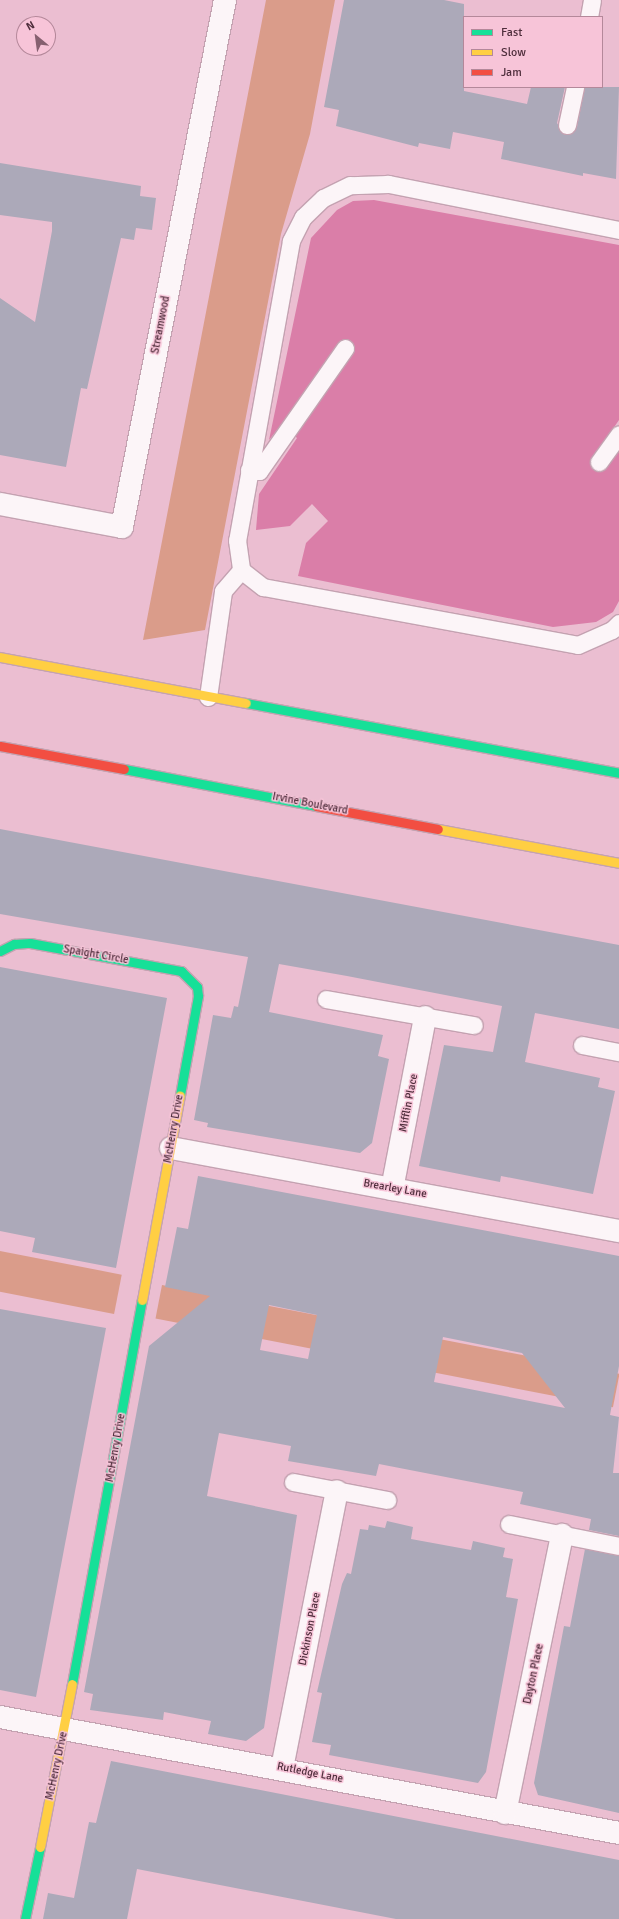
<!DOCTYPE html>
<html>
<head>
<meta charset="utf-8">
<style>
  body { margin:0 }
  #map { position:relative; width:619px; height:1919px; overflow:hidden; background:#ebbed1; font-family:Signika,sans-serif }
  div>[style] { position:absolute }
  .green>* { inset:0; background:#da9c8a; transform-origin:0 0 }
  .water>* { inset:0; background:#da7ea8 }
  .building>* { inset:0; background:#aca9b9 }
  .roads { filter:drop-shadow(1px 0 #c4a2b1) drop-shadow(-1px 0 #c4a2b1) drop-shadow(0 1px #c4a2b1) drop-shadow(0 -1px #c4a2b1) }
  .lane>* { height:17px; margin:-8.5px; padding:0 8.5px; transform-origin:8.5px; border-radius:8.5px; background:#fcf5f8 }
  .street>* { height:22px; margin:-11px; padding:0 11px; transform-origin:11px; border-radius:11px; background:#fcf5f8 }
  .fast>* { height:9px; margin:-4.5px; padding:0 4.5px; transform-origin:4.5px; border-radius:4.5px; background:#16e098 }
  .slow>* { height:9px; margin:-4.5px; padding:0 4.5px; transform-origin:4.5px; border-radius:4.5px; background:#ffcf43 }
  .jam>* { height:9px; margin:-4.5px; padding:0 4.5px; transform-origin:4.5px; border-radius:4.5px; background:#f24e42 }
  span { translate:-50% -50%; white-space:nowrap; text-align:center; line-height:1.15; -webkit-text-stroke:3px #f7c4d8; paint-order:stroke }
  .street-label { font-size:11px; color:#4f2e3c }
  .legend { position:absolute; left:463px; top:16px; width:140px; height:72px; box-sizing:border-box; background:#f7c4d8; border:1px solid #b4889a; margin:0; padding:5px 7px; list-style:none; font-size:12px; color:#4f2e3c }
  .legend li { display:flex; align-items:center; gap:8px; height:20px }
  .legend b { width:20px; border:1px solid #b4889a }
  .north { position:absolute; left:16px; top:16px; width:40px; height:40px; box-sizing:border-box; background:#f7c4d8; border:1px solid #b4889a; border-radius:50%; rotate:331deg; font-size:11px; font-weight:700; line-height:16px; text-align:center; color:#4f2e3c }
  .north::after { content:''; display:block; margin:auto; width:14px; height:18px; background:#866070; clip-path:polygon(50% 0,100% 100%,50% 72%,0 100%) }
</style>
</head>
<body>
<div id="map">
  <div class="green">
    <i style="clip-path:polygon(266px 0,335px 0,310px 134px,281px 234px,205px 630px,143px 640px)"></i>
    <i style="left:0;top:1251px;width:124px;height:40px;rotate:11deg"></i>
    <i style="left:162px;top:1285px;width:466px;height:34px;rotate:11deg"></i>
  </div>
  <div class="water">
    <i style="clip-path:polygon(374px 200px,619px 245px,619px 420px,593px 458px,605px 468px,619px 449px,619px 601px,613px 612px,596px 622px,553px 627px,298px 576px,306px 543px,328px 521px,312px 504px,290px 526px,256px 530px,259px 494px,297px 438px,282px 424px,269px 440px,311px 238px,337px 210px,353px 201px)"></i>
  </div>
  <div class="building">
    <i style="clip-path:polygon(344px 0,444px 0,464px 4px,464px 91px,527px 104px,531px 87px,565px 87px,557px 123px,565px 135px,577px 127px,585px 87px,619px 87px,616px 179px,583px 173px,583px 176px,501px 159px,504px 142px,453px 132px,450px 149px,419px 143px,418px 147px,336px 126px,339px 110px,324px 107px)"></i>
    <i style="clip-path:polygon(0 163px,141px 186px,140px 196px,156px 198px,152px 230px,136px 228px,134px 240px,121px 238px,87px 389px,81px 388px,66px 467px,0 455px,0 298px,35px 322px,52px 231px,52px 222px,0 215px)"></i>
    <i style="clip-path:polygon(0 829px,619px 945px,619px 1029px,535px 1013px,525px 1062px,600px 1078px,598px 1087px,615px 1091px,593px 1194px,501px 1176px,500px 1182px,419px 1166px,444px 1045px,493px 1052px,502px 1006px,347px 976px,279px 964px,269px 1012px,383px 1035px,378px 1056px,389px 1059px,372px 1143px,360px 1153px,207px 1127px,208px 1123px,194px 1120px,213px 1015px,231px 1018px,234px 1006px,238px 1007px,248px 957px,0 914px)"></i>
    <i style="clip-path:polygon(0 967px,167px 998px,116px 1268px,32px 1252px,35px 1238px,0 1231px)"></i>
    <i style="clip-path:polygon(evenodd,198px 1176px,619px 1256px,619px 1366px,610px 1415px,619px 1417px,613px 1473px,619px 1473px,619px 1536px,589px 1530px,591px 1519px,520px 1504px,523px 1492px,379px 1464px,376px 1476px,288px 1461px,291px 1446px,219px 1433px,207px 1496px,297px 1515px,264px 1728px,246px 1741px,208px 1734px,211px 1721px,164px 1712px,163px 1720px,90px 1710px,93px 1694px,84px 1692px,149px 1346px,210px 1296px,165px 1287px,177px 1227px,188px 1229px,198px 1176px,269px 1305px,317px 1315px,308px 1359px,260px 1350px,269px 1305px,198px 1176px,443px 1337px,522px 1353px,565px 1408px,434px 1382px,443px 1337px)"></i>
    <i style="clip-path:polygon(0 1309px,106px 1328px,36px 1697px,0 1690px)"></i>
    <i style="clip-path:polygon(387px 1521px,413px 1527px,411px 1539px,471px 1550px,473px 1541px,505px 1548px,503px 1557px,513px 1559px,506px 1597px,518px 1599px,486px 1772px,478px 1783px,329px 1755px,331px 1745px,312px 1742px,322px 1693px,317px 1692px,342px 1584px,347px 1573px,351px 1574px,360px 1529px,368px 1530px,369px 1525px,385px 1528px)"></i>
    <i style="clip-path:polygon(585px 1549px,619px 1556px,619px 1813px,538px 1795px,534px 1783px,564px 1626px,570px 1627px)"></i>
    <i style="clip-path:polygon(111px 1761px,619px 1860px,619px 1919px,396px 1919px,137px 1869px,127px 1919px,43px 1919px,48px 1893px,74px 1898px,89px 1822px,96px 1823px)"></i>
  </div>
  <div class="roads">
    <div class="lane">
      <i style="left:589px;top:17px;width:17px;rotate:-80deg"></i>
      <i style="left:567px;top:125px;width:39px;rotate:-78deg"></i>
      <i style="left:619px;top:230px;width:236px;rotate:-168.7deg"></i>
      <i style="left:388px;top:184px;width:38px;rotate:178deg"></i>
      <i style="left:350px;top:185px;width:30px;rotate:154deg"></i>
      <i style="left:323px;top:198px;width:28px;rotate:136deg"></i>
      <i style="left:303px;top:217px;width:27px;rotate:117deg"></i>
      <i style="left:291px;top:241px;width:304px;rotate:100.2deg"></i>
      <i style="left:237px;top:540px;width:30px;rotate:82deg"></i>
      <i style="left:241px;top:570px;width:28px;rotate:38deg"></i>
      <i style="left:263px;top:587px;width:320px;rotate:10.4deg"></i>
      <i style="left:578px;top:645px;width:37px;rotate:-24deg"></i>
      <i style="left:612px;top:630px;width:10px;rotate:-45deg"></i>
      <i style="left:599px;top:462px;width:34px;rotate:-54deg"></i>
      <i style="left:249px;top:470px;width:10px;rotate:6deg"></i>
      <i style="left:259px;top:471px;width:150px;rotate:-55deg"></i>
      <i style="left:208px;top:697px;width:107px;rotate:-81.9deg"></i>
      <i style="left:223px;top:591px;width:28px;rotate:-49deg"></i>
      <i style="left:326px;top:999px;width:150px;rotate:10deg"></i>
      <i style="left:582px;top:1045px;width:38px;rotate:11deg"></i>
      <i style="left:293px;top:1482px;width:96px;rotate:10.8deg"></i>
      <i style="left:509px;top:1524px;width:112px;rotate:11.3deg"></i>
    </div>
    <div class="street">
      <i style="left:0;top:504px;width:124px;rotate:10.7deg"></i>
      <i style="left:122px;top:527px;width:537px;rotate:-78.94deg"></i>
      <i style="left:171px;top:1148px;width:456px;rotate:10.5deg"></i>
      <i style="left:392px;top:1189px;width:175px;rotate:-79.1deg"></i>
      <i style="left:0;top:1717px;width:630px;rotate:10.61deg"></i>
      <i style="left:282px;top:1768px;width:282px;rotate:-78.8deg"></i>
      <i style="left:505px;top:1813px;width:284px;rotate:-78.4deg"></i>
    </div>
    <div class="fast">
      <i style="left:246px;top:703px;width:380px;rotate:10.6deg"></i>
      <i style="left:124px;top:769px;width:196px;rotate:10.9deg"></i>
      <i style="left:0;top:951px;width:16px;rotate:-27deg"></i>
      <i style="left:14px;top:944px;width:16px;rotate:-4deg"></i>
      <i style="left:30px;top:943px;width:154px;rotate:10.5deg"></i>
      <i style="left:181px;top:971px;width:23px;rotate:45deg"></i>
      <i style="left:197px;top:987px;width:9px;rotate:84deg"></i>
      <i style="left:198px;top:996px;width:101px;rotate:100.3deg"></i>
      <i style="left:72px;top:1684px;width:390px;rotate:-79.7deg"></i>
      <i style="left:25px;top:1919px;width:74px;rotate:-78.2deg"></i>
    </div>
    <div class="slow">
      <i style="left:0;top:657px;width:250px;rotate:10.6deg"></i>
      <i style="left:438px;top:829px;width:184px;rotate:10.6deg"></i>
      <i style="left:142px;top:1300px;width:208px;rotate:-79.5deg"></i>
      <i style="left:40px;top:1847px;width:166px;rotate:-78.9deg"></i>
    </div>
    <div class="jam">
      <i style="left:0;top:746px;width:126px;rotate:10.5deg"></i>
      <i style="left:316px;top:806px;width:124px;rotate:10.7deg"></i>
    </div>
  </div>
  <div class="street-label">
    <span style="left:161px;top:325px;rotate:-79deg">Streamwood</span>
    <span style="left:310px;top:804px;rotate:11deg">Irvine Boulevard</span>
    <span style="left:96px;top:955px;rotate:10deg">Spaight Circle</span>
    <span style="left:409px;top:1103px;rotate:-79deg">Mifflin Place</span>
    <span style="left:174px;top:1129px;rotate:-80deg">McHenry Drive</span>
    <span style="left:395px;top:1189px;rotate:10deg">Brearley Lane</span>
    <span style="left:116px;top:1448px;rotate:-80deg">McHenry Drive</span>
    <span style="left:310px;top:1629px;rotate:-79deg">Dickinson Place</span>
    <span style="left:534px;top:1674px;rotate:-78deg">Dayton Place</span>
    <span style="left:57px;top:1766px;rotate:-78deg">McHenry Drive</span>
    <span style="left:310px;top:1773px;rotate:11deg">Rutledge Lane</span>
  </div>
  <ul class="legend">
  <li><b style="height:5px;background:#16e098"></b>Fast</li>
  <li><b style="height:5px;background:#ffcf43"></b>Slow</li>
  <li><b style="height:5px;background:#f24e42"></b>Jam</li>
  </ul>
  <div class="north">N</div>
</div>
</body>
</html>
